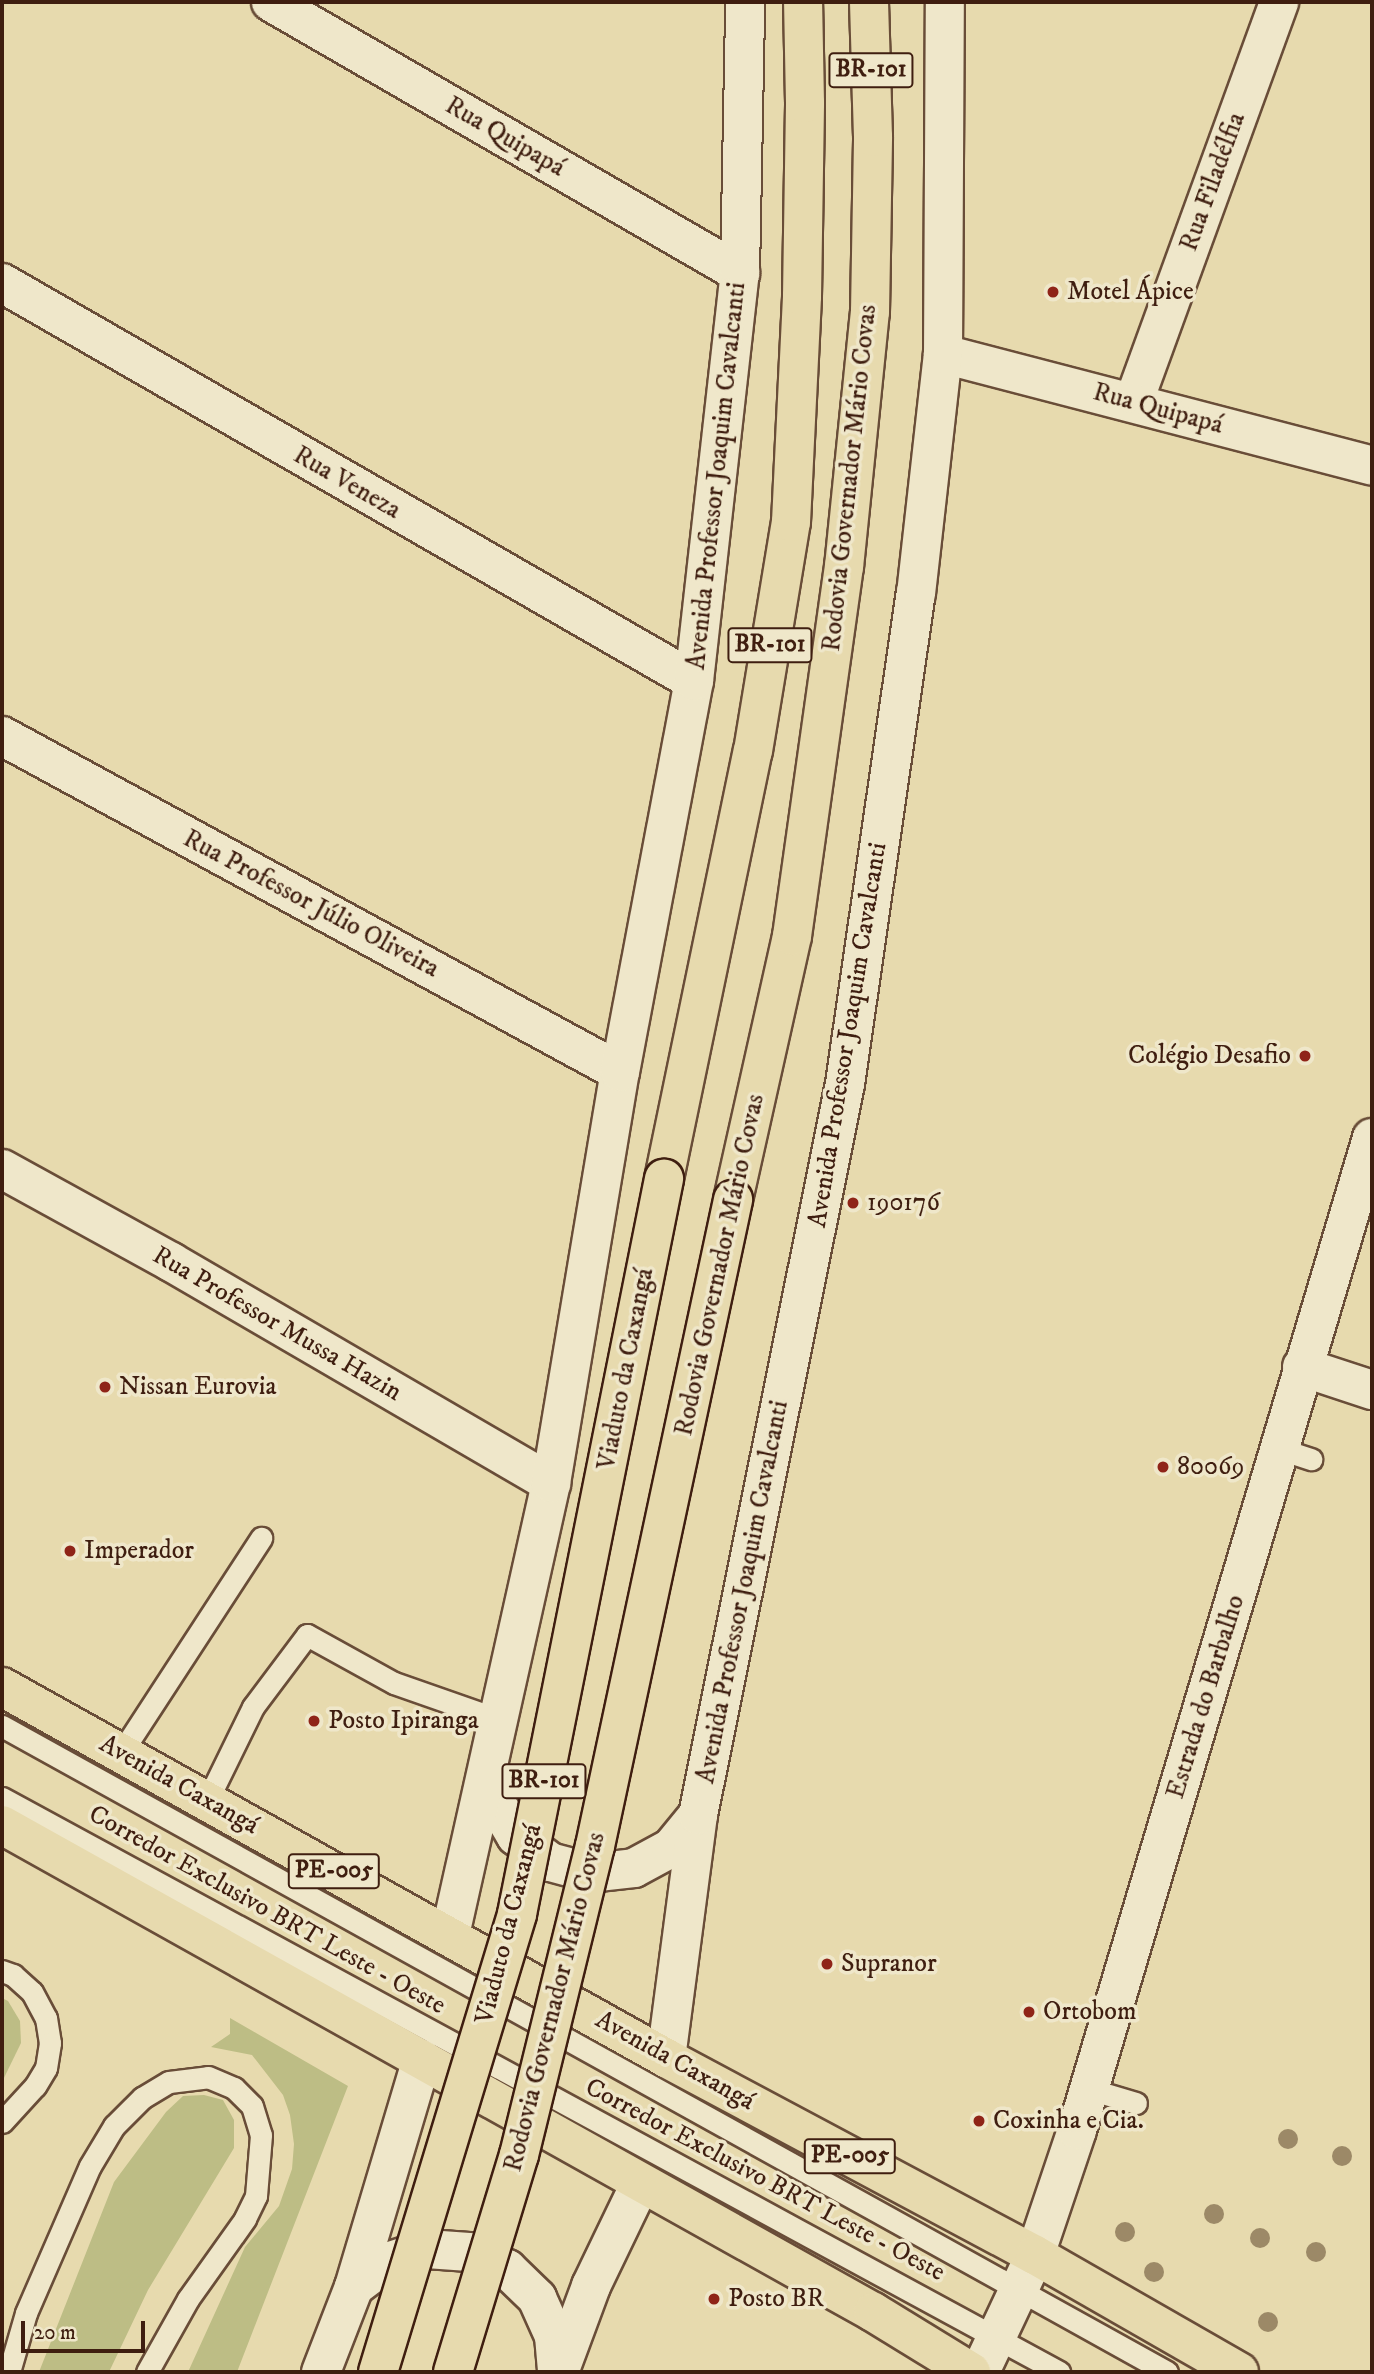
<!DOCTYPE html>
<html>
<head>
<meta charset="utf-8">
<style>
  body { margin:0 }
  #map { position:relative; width:1374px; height:2374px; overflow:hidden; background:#e7daae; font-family:"IM FELL DW Pica",serif }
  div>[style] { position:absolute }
  .green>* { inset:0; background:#bdbd85 }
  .roads { filter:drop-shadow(2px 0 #694d38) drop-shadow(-2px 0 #694d38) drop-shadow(0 2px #694d38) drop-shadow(0 -2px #694d38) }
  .lane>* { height:21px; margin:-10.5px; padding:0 10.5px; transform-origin:10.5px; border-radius:10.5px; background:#efe7ca }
  .street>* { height:38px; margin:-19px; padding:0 19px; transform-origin:19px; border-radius:19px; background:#efe7ca }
  .secondary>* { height:38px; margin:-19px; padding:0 19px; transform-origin:19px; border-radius:19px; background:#efe7ca }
  .primary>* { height:38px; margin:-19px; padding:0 19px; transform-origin:19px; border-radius:19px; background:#e7daae }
  .highway>* { height:38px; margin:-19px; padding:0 19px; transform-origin:19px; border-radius:19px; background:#e7daae }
  .bridges { filter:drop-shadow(2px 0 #3f1e10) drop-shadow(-2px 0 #3f1e10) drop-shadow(0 2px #3f1e10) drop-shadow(0 -2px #3f1e10) }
  .highway-bridge>* { height:38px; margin:-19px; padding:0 19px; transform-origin:19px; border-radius:19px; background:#e7daae }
  .trees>* { width:20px; height:20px; margin:-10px; border-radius:50%; background:#9c8967 }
  .dots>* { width:19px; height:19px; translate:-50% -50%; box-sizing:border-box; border:4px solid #efe7ca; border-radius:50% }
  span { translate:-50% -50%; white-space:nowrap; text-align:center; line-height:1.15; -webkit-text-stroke:7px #efe7ca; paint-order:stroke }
  .shield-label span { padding:2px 5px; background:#efe7ca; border:2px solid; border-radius:5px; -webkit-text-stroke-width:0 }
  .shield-label { font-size:24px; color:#3f1e10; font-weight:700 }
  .street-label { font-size:26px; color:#3f1e10 }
  .poi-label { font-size:26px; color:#3f1e10 }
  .left { translate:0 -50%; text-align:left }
  .right { translate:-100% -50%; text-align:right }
  .frame { position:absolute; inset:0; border:4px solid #3f1e10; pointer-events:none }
  .scale { position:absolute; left:21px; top:2321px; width:124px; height:32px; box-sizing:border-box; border:4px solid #3f1e10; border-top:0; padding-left:9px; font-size:21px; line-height:24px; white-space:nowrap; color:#3f1e10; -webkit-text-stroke:5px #efe7ca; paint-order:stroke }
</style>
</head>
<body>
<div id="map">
  <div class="green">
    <i style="clip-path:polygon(2px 1998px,8px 2001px,20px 2021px,21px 2043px,2px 2082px)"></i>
    <i style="clip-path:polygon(230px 2018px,348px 2086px,237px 2372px,188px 2372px,245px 2247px,279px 2206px,292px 2169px,294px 2144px,290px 2115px,283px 2095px,252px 2055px,211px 2047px,230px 2034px)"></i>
    <i style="clip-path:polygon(204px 2095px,223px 2100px,234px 2120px,234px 2148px,148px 2290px,109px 2372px,39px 2372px,114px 2182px,166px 2112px,183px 2096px)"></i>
  </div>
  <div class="roads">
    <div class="lane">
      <i style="left:1280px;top:1449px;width:33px;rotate:18deg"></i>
      <i style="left:2px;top:1726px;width:1332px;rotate:29.01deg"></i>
      <i style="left:121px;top:1753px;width:257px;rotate:-56.9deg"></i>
      <i style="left:2px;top:1798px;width:1203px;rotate:28.5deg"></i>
      <i style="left:207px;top:1801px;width:105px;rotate:-63.9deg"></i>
      <i style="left:253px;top:1707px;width:90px;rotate:-53.1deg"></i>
      <i style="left:307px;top:1635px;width:99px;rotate:28.9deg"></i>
      <i style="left:394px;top:1683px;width:109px;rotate:19.3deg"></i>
      <i style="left:2px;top:1971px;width:12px;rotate:20deg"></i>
      <i style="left:13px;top:1975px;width:25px;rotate:42deg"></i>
      <i style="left:32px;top:1992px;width:30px;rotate:62deg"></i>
      <i style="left:46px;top:2018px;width:25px;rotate:81deg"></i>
      <i style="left:50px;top:2043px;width:25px;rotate:99deg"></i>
      <i style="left:46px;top:2068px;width:21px;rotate:121deg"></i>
      <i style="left:35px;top:2086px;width:49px;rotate:132.5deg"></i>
      <i style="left:1089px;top:2089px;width:49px;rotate:16.6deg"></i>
      <i style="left:9px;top:2372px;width:61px;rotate:-73.9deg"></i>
      <i style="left:26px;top:2313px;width:160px;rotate:-66.5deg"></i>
      <i style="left:90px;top:2166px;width:47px;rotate:-59deg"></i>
      <i style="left:114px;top:2126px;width:40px;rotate:-45deg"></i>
      <i style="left:142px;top:2098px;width:31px;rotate:-31deg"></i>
      <i style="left:169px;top:2082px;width:39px;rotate:-7deg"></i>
      <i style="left:208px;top:2077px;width:28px;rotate:23deg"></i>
      <i style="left:234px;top:2088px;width:25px;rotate:45deg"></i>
      <i style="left:252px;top:2106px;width:30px;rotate:73deg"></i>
      <i style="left:261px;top:2135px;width:61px;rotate:94.7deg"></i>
      <i style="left:256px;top:2196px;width:25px;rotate:116deg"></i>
      <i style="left:245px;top:2219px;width:98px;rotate:125.5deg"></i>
      <i style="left:188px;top:2299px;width:84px;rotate:119.3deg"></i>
    </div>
    <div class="street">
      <i style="left:271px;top:2px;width:542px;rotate:30.02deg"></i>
      <i style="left:2px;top:283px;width:798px;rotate:29.91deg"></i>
      <i style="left:1134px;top:401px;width:425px;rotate:-70deg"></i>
      <i style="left:2px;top:736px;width:703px;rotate:28.53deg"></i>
      <i style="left:2px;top:1169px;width:193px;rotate:28.8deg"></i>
      <i style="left:171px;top:1262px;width:440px;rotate:30.2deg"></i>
      <i style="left:1302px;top:1367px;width:74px;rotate:18.2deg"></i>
    </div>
    <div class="secondary">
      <i style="left:943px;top:354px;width:443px;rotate:14.6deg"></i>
      <i style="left:489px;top:1767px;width:32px;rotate:81deg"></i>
      <i style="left:494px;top:1799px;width:43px;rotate:59.3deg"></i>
      <i style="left:516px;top:1836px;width:43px;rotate:37.4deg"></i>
      <i style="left:550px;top:1862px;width:42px;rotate:15deg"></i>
      <i style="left:591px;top:1873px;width:43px;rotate:-6.6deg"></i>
      <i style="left:634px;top:1868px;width:42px;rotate:-28.4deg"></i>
      <i style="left:671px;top:1848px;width:43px;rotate:-50.7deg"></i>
      <i style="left:450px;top:1935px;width:463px;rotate:-77.4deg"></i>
      <i style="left:551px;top:1483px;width:417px;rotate:-80.5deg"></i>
      <i style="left:620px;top:1072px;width:398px;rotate:-79.3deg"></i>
      <i style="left:694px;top:681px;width:411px;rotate:-83.6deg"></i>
      <i style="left:740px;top:273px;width:271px;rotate:-88.9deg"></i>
      <i style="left:666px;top:2058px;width:245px;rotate:-82.5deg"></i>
      <i style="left:698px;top:1815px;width:746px;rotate:-78.63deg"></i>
      <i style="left:845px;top:1084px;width:495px;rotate:-81.8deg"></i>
      <i style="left:916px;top:594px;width:242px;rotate:-83.6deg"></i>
      <i style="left:943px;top:354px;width:352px;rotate:-89.7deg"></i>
      <i style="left:354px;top:2287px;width:41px;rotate:-37.1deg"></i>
      <i style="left:387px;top:2262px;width:42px;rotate:-18deg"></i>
      <i style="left:427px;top:2249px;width:42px;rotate:4.1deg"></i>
      <i style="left:469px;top:2252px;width:42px;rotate:24.1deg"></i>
      <i style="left:507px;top:2269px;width:42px;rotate:44deg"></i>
      <i style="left:537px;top:2298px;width:42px;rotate:65.9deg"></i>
      <i style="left:554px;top:2336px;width:36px;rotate:85deg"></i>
      <i style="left:560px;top:2370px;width:90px;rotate:-69.7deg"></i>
      <i style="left:591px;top:2286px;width:113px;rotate:-64.3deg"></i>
      <i style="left:321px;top:2372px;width:91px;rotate:-68.8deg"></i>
      <i style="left:354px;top:2287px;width:238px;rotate:-73.4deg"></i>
      <i style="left:980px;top:2372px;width:129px;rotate:-64.8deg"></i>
      <i style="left:1035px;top:2255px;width:132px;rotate:-71.4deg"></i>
      <i style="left:1077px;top:2130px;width:1035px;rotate:-73.44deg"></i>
    </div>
    <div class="primary">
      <i style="left:2px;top:1687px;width:761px;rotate:29.19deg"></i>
      <i style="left:666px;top:2058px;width:418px;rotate:28.1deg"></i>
      <i style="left:1035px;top:2255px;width:235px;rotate:29.8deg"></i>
      <i style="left:2px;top:1825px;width:998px;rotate:29.21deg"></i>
      <i style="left:873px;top:2312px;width:115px;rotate:31.5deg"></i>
    </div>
    <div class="highway">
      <i style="left:664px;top:1179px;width:437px;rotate:-78.3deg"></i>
      <i style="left:753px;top:751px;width:232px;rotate:-80.6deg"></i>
      <i style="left:791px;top:522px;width:226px;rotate:-87.2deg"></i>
      <i style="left:802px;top:296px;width:193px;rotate:-89.1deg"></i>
      <i style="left:805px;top:103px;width:101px;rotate:-91.1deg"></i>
      <i style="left:733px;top:1200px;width:271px;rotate:-77.4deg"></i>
      <i style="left:792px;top:936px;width:373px;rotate:-82deg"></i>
      <i style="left:844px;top:567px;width:256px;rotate:-84.2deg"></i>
      <i style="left:870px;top:312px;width:175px;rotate:-89deg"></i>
      <i style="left:873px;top:137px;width:135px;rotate:-91.7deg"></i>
    </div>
  </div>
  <div class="bridges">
    <div class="highway-bridge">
      <i style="left:378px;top:2372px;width:479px;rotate:-73.1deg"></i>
      <i style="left:517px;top:1914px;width:750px;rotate:-78.69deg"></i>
      <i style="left:453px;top:2372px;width:227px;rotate:-73.1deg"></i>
      <i style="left:519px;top:2155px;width:318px;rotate:-76.2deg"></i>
      <i style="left:595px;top:1846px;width:661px;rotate:-77.94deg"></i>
    </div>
  </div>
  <div class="trees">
    <i style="left:1288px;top:2139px"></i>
    <i style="left:1342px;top:2156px"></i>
    <i style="left:1214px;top:2214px"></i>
    <i style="left:1125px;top:2232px"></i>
    <i style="left:1260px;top:2238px"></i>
    <i style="left:1316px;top:2252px"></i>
    <i style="left:1154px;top:2272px"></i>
    <i style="left:1268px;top:2322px"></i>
  </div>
  <div class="dots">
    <i style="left:1053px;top:292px;background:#8f2418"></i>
    <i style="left:1305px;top:1056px;background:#8f2418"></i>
    <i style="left:853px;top:1203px;background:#8f2418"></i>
    <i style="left:105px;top:1387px;background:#8f2418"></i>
    <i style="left:1163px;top:1467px;background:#8f2418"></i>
    <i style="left:70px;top:1551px;background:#8f2418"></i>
    <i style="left:314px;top:1721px;background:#8f2418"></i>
    <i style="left:827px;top:1964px;background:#8f2418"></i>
    <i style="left:1029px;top:2012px;background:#8f2418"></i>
    <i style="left:979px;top:2121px;background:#8f2418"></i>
    <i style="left:714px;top:2299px;background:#8f2418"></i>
  </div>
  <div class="shield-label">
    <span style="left:871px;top:70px">BR-101</span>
    <span style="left:770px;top:645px">BR-101</span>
    <span style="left:544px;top:1781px">BR-101</span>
    <span style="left:334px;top:1871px">PE-005</span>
    <span style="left:850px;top:2156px">PE-005</span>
  </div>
  <div class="street-label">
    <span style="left:505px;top:137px;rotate:30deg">Rua Quipapá</span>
    <span style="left:1213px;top:182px;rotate:-70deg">Rua Filadélfia</span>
    <span style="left:1158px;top:409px;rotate:15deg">Rua Quipapá</span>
    <span style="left:717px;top:476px;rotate:-84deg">Avenida Professor Joaquim Cavalcanti</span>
    <span style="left:850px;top:478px;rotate:-84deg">Rodovia Governador Mário Covas</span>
    <span style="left:347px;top:483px;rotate:30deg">Rua Veneza</span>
    <span style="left:311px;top:904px;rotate:28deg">Rua Professor Júlio Oliveira</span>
    <span style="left:848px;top:1035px;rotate:-81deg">Avenida Professor Joaquim Cavalcanti</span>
    <span style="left:720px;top:1265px;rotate:-78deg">Rodovia Governador Mário Covas</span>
    <span style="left:277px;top:1324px;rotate:30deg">Rua Professor Mussa Hazin</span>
    <span style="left:626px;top:1369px;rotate:-79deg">Viaduto da Caxangá</span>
    <span style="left:743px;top:1592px;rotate:-79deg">Avenida Professor Joaquim Cavalcanti</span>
    <span style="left:1206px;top:1697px;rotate:-73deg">Estrada do Barbalho</span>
    <span style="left:179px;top:1785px;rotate:29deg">Avenida Caxangá</span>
    <span style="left:267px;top:1910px;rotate:29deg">Corredor Exclusivo BRT Leste - Oeste</span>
    <span style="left:509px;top:1924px;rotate:-76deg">Viaduto da Caxangá</span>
    <span style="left:555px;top:2002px;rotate:-76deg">Rodovia Governador Mário Covas</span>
    <span style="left:675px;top:2061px;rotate:29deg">Avenida Caxangá</span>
    <span style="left:765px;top:2180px;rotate:28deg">Corredor Exclusivo BRT Leste - Oeste</span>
  </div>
  <div class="poi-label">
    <span class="left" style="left:1067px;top:292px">Motel Ápice</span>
    <span class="right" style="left:1291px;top:1056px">Colégio Desafio</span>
    <span class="left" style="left:867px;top:1203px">190176</span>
    <span class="left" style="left:119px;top:1387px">Nissan Eurovia</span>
    <span class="left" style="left:1177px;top:1467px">80069</span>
    <span class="left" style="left:84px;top:1551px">Imperador</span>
    <span class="left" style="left:328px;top:1721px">Posto Ipiranga</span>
    <span class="left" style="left:841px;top:1964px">Supranor</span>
    <span class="left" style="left:1043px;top:2012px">Ortobom</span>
    <span class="left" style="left:993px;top:2121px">Coxinha e Cia.</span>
    <span class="left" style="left:728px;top:2299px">Posto BR</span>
  </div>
  <div class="frame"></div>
  <div class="scale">20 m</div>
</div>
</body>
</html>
